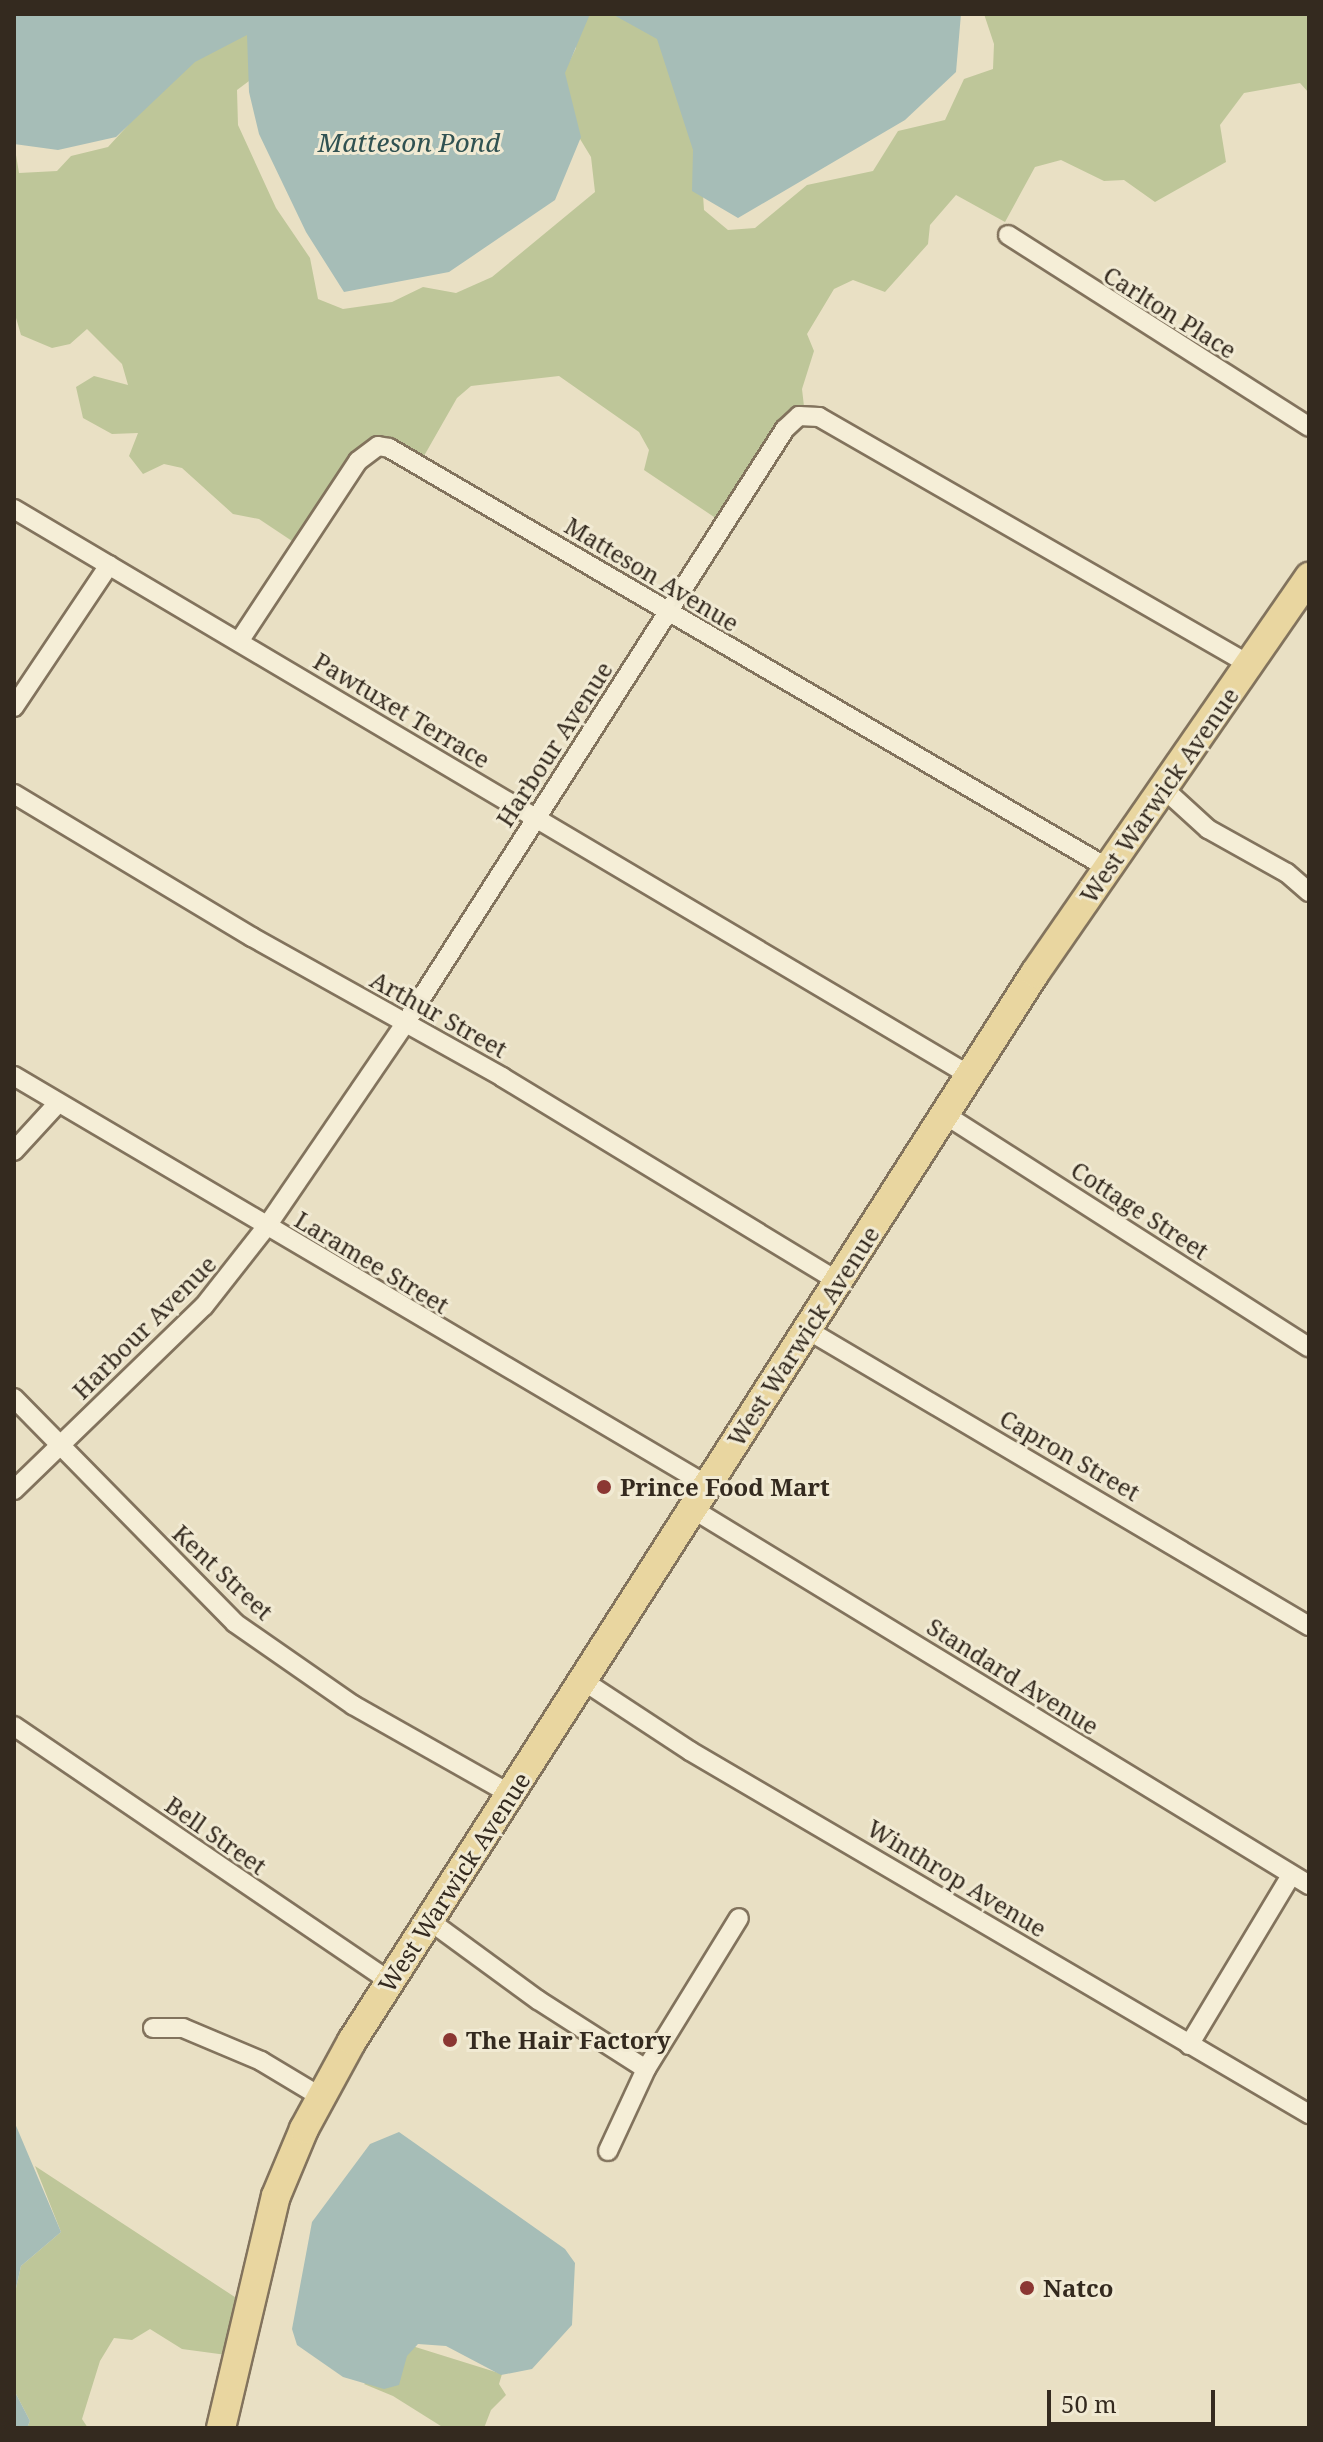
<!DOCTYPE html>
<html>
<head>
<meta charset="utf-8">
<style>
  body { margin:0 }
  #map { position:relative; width:1323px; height:2442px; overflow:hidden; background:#e9e0c4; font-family:"Noto Serif",serif }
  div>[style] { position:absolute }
  .green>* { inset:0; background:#bec699 }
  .water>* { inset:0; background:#a6bdb7 }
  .roads { filter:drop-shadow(2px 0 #82735d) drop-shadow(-2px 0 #82735d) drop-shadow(0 2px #82735d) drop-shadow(0 -2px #82735d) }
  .street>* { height:18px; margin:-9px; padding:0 9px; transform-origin:9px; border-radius:9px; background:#f5eed7 }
  .primary>* { height:28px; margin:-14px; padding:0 14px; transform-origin:14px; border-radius:14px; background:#e9d6a0 }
  .dots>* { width:22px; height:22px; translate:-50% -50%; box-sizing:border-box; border:4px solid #f1ead3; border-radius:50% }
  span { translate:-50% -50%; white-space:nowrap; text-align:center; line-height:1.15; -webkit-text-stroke:6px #f1ead3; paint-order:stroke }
  .street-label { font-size:24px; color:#342a1f }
  .poi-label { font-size:24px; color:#342a1f; font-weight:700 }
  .left { translate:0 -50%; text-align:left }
  .water-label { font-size:26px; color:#305252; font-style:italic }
  .frame { position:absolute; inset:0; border:16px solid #342a1f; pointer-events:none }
  .scale { position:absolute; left:1047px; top:2390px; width:168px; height:36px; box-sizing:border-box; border:4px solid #342a1f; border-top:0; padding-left:10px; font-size:24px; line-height:28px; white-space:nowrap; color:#342a1f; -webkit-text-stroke:6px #f1ead3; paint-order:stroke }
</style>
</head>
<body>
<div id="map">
  <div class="green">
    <i style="clip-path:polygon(575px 14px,658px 14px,701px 164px,704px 210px,728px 230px,755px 228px,807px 185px,873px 171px,898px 131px,945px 120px,964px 79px,993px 69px,994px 44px,984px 14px,1309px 14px,1309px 93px,1300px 83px,1244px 93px,1220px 125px,1226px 162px,1155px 202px,1124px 180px,1104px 181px,1061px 160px,1035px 167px,1005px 222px,956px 195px,930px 225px,928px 244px,885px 292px,853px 280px,834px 289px,807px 334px,814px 351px,802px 389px,805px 415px,723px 523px,644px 470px,649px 450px,639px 432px,559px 376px,471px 386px,457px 398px,420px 463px,373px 451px,301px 547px,259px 519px,233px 514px,182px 468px,164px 464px,143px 474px,129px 456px,138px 433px,112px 434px,83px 418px,76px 387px,94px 376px,128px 385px,122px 364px,87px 329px,70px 344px,52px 348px,21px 335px,14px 311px,14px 143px,19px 173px,57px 171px,71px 156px,108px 147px,212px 34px,261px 32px,261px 72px,237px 90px,238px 125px,276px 208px,310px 258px,318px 299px,343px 309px,392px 302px,423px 287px,456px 293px,492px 277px,595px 192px,591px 157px,563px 111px,563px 74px,576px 48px)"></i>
    <i style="clip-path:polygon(35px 2166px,247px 2305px,234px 2356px,182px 2349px,150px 2329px,132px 2340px,114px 2338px,100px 2361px,82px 2419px,88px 2428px,27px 2428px,30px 2421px,14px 2390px,14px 2297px,21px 2266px,61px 2232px)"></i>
    <i style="clip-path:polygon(409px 2345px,502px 2374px,499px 2384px,506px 2395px,491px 2410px,484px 2428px,444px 2428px,393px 2396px,364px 2384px)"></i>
  </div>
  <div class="water">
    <i style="clip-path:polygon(14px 14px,590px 14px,565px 73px,581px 137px,555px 200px,449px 272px,344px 292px,306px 232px,259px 134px,249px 92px,247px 35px,195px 62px,116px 137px,58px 150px,14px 144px)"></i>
    <i style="clip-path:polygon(612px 14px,961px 14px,956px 72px,905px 120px,738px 218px,692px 191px,693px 150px,657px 39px)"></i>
    <i style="clip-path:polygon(14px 2121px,61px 2232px,21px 2266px,14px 2297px)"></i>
    <i style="clip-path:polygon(399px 2132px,565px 2249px,575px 2263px,572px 2325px,532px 2369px,501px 2375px,446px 2346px,418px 2344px,407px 2356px,399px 2385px,384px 2389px,343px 2377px,297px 2345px,292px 2329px,312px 2222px,370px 2144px)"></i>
    <i style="clip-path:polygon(14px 2390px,30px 2421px,27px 2428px,14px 2428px)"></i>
  </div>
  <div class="roads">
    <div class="street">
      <i style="left:1008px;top:235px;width:357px;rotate:32.5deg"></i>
      <i style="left:14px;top:509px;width:1112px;rotate:30.65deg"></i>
      <i style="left:240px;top:640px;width:214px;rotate:-56.6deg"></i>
      <i style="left:358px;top:461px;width:25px;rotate:-37deg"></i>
      <i style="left:378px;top:446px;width:11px;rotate:10deg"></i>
      <i style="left:389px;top:448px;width:830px;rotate:30.3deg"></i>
      <i style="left:14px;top:707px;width:171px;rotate:-56.2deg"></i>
      <i style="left:1163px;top:788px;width:61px;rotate:42.3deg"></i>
      <i style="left:1208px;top:829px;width:90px;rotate:29.1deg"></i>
      <i style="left:1287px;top:873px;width:29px;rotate:41deg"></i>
      <i style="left:14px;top:794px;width:278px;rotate:31deg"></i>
      <i style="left:252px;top:937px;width:287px;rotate:29.2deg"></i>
      <i style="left:502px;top:1077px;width:393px;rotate:31.3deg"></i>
      <i style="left:14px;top:1076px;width:805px;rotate:30.55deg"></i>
      <i style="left:944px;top:1114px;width:433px;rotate:32.6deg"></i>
      <i style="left:14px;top:1151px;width:65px;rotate:-47.5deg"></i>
      <i style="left:806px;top:1329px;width:584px;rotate:30.56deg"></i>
      <i style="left:14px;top:1398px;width:315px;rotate:45.5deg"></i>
      <i style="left:235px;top:1623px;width:144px;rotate:34.8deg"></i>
      <i style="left:353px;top:1705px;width:180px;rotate:29.5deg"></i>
      <i style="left:14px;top:1490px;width:264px;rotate:-44.1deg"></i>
      <i style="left:204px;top:1306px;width:102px;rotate:-51.8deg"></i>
      <i style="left:267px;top:1226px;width:247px;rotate:-55.7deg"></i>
      <i style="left:406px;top:1022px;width:704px;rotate:-57.42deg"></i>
      <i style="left:785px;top:429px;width:19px;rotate:-43deg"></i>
      <i style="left:799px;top:416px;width:20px;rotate:3deg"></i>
      <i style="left:819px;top:417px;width:498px;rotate:29.9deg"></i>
      <i style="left:691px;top:1508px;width:724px;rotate:31.38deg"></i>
      <i style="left:582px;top:1680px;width:129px;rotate:33.3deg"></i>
      <i style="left:690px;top:1751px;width:718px;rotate:30.39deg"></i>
      <i style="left:14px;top:1726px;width:455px;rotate:34.2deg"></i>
      <i style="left:430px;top:1921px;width:134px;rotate:36.2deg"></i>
      <i style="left:538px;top:2000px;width:128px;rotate:32.6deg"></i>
      <i style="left:646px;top:2069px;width:177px;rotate:-58.4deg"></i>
      <i style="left:153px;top:2028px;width:30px"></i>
      <i style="left:183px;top:2028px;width:85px;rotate:22.9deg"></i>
      <i style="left:261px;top:2061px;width:70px;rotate:31deg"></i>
      <i style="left:1189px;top:2045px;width:198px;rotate:-59deg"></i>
      <i style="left:608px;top:2151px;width:90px;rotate:-65.1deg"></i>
    </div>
    <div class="primary">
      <i style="left:221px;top:2428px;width:238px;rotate:-76.7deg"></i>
      <i style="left:276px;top:2196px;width:73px;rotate:-67.3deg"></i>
      <i style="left:304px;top:2129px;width:100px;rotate:-61.4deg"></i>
      <i style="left:352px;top:2041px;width:1268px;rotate:-57.4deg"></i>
      <i style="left:1035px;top:973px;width:482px;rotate:-55.3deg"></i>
    </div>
  </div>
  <div class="dots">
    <i style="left:604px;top:1487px;background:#8b3733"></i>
    <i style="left:450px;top:2040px;background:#8b3733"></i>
    <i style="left:1027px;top:2288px;background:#8b3733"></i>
  </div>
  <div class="street-label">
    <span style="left:1170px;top:312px;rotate:32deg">Carlton Place</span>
    <span style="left:652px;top:574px;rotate:31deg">Matteson Avenue</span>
    <span style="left:402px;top:710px;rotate:31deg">Pawtuxet Terrace</span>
    <span style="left:554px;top:744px;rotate:-57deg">Harbour Avenue</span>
    <span style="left:1159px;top:795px;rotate:-55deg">West Warwick Avenue</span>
    <span style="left:439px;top:1014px;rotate:29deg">Arthur Street</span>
    <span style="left:1140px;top:1210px;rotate:33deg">Cottage Street</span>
    <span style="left:372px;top:1262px;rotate:31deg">Laramee Street</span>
    <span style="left:144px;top:1327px;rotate:-45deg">Harbour Avenue</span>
    <span style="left:803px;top:1336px;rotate:-57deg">West Warwick Avenue</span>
    <span style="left:1070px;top:1455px;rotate:30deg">Capron Street</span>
    <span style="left:223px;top:1572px;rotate:43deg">Kent Street</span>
    <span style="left:1013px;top:1676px;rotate:32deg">Standard Avenue</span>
    <span style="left:216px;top:1835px;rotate:35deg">Bell Street</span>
    <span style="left:957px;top:1878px;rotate:31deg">Winthrop Avenue</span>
    <span style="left:454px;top:1882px;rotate:-57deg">West Warwick Avenue</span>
  </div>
  <div class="poi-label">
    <span class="left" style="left:620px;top:1487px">Prince Food Mart</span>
    <span class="left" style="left:466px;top:2040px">The Hair Factory</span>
    <span class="left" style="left:1043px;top:2288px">Natco</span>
  </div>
  <div class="water-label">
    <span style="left:409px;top:143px">Matteson Pond</span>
  </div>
  <div class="frame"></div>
  <div class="scale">50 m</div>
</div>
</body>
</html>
